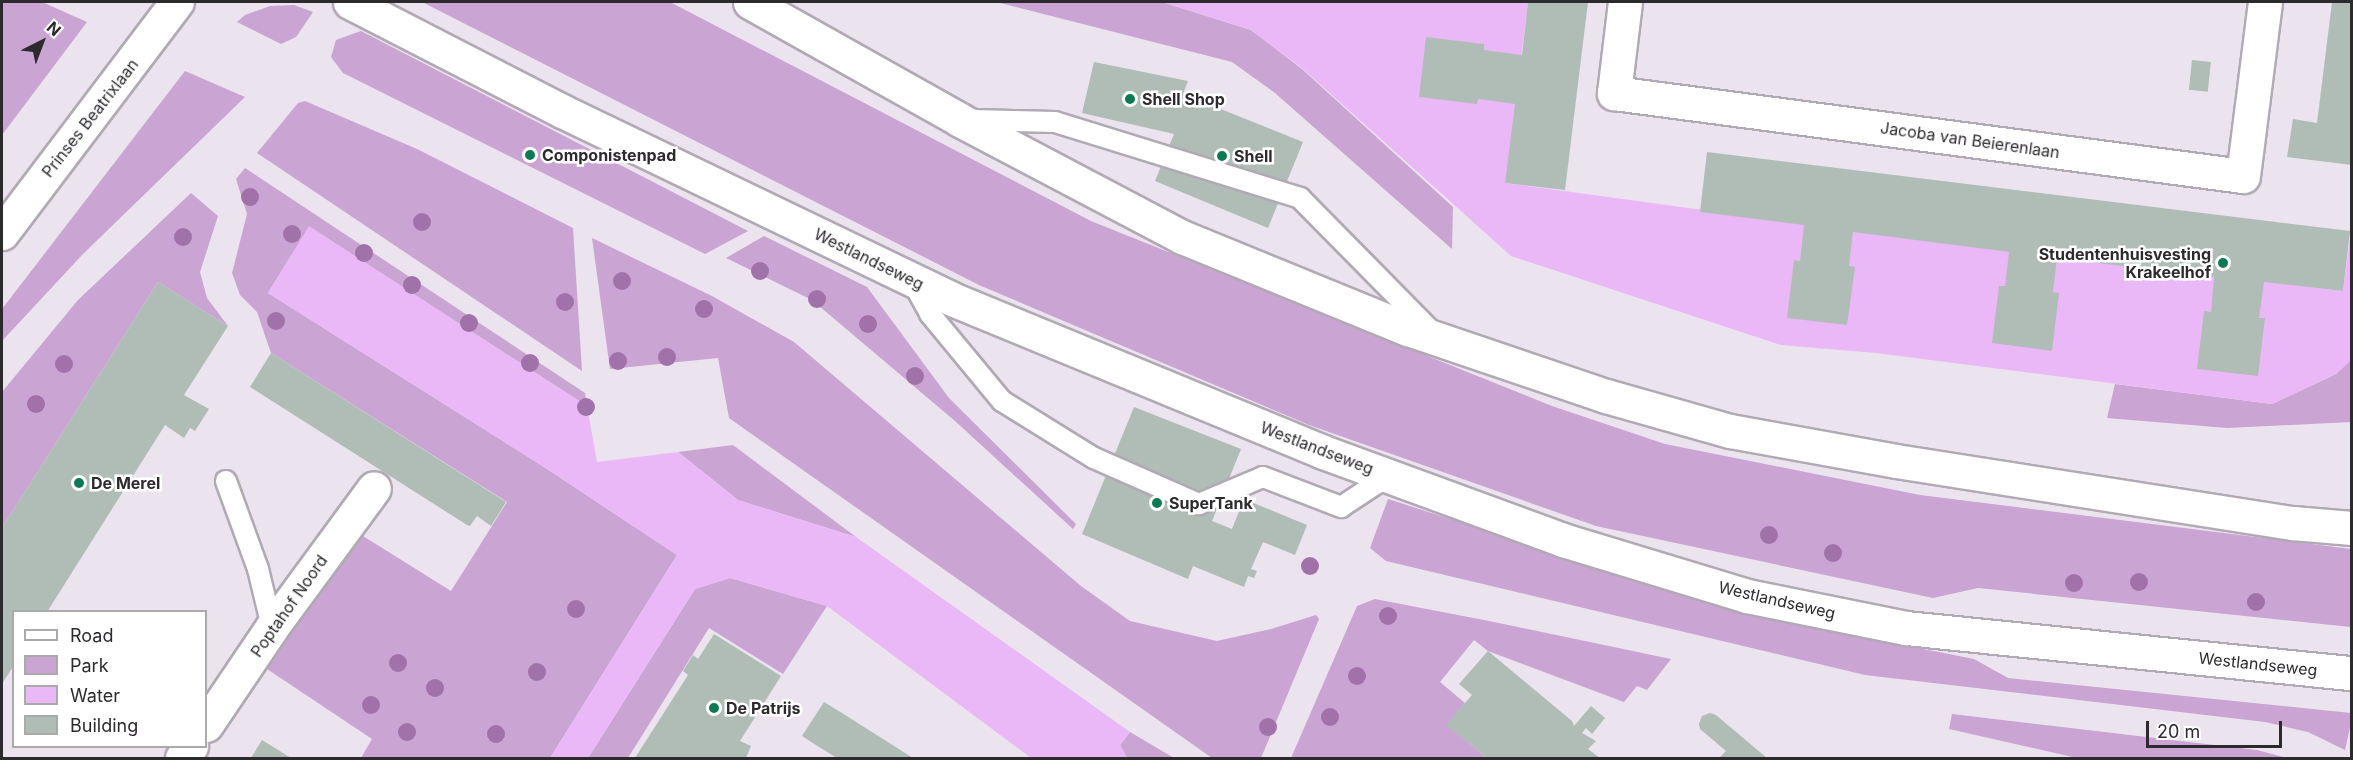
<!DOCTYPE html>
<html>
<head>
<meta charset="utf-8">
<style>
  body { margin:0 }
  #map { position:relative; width:2353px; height:760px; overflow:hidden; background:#ebe3ed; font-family:Inter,sans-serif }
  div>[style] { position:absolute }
  .green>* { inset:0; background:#caa4d3 }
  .water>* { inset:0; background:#ebb8f7 }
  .building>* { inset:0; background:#b0bdb6; transform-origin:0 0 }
  .roads { filter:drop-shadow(2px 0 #b1a9b3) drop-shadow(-2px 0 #b1a9b3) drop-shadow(0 2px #b1a9b3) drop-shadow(0 -2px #b1a9b3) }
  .lane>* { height:20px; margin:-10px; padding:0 10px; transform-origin:10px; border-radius:10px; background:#fff }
  .street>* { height:33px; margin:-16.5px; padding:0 16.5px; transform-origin:16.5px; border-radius:16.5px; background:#fff }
  .secondary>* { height:33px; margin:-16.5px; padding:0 16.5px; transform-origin:16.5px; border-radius:16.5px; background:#fff }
  .primary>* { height:33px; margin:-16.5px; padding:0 16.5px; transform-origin:16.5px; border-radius:16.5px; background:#fff }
  .trees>* { width:18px; height:18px; margin:-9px; border-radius:50%; background:#a172aa }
  .dots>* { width:16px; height:16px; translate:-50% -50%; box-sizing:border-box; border:3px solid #fff; border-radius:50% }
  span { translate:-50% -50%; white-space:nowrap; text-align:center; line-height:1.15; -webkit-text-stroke:5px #fff; paint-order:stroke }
  .poi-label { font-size:16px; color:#2d2a2e; font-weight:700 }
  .left { translate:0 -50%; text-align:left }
  .right { translate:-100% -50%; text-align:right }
  .street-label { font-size:16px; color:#2d2a2e }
  .frame { position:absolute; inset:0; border:3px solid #2d2a2e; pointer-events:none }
  .legend { position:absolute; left:12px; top:610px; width:195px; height:138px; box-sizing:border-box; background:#fff; border:2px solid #abaaab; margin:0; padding:8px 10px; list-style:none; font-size:18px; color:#2d2a2e }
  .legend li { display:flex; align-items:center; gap:12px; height:30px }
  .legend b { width:30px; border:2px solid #abaaab }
  .north { position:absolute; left:12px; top:12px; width:60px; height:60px; -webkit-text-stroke:4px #fff; paint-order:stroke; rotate:42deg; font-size:16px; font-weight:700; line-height:24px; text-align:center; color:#2d2a2e }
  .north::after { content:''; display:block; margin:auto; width:21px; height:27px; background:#2d2a2e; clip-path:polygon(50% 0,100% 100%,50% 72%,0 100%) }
  .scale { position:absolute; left:2146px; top:721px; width:136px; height:27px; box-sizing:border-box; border:3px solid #2d2a2e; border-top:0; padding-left:8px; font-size:18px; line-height:21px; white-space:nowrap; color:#2d2a2e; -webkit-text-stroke:4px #fff; paint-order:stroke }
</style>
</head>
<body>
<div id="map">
  <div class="green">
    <i style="clip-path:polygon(2px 2px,42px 2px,87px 22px,2px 135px)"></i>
    <i style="clip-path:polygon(422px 2px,670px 2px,1091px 221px,1552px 406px,1665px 444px,1920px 495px,2351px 549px,2351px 627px,1978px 588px,1933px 598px,1596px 526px,1309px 425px,979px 285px)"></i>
    <i style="clip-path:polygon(996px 2px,1162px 2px,1251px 30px,1302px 69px,1453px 207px,1452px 249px,1275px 93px,1232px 62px)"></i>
    <i style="clip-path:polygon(294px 5px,313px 12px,296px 37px,281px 44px,237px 22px,245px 15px,270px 6px)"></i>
    <i style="clip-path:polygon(361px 31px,748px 231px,705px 254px,343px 73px,331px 57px,336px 40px)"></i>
    <i style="clip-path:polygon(185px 71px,245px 97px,83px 254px,2px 341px,2px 309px)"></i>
    <i style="clip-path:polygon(305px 101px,417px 149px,573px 228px,582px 371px,257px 153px,298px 103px)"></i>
    <i style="clip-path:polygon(245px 168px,585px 393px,587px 406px,309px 227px,268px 293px,544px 467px,677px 555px,550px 758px,361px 758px,372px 739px,267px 669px,321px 583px,363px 536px,451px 591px,507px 502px,271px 353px,257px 312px,240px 295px,232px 273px,247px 214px,236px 179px)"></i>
    <i style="clip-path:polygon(191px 193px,218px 216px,200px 272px,207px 298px,228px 326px,158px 282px,2px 528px,2px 392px,78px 300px)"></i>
    <i style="clip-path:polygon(764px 236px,867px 287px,949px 398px,1076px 524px,1073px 529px,955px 421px,812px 300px,726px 258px)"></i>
    <i style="clip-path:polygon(592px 238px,712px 296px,794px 342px,1081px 586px,1130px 621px,1217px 641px,1271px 629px,1316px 615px,1319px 619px,1261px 758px,1212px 758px,729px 418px,718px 358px,610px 369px)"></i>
    <i style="clip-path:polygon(2351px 360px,2351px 422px,2227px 428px,2107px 418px,2115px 384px,2272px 404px,2336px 374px)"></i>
    <i style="clip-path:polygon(733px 445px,856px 537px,738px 500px,678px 452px)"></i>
    <i style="clip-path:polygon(1388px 499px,1625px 575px,1908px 646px,1974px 659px,2008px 678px,2351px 713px,2351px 723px,2345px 750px,2308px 732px,2265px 722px,1865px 675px,1386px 561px,1370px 548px)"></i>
    <i style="clip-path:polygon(730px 578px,827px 606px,783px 674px,709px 628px,628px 758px,588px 758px,695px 589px)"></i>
    <i style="clip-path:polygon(1375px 599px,1489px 621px,1671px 659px,1647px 690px,1637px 686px,1624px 702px,1488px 651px,1474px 640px,1440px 682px,1465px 703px,1447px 725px,1487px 758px,1291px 758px,1357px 606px)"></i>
    <i style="clip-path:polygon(1952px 714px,2257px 750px,2287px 758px,2077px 758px,1949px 729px)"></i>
    <i style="clip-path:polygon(1130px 732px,1174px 758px,1127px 758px,1120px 745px)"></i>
  </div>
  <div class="water">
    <i style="clip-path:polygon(1162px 2px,1528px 2px,1506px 183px,2009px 252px,2343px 291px,2351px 229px,2351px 360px,2336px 374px,2272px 404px,1876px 353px,1781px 345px,1511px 256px,1303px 69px,1251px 30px)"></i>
    <i style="clip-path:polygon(309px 226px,587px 406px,597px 462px,678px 452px,738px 500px,856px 537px,1130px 732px,1120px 745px,1127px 758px,1031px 758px,827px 606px,730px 578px,695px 589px,588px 758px,550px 758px,677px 555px,544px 467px,268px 293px)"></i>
  </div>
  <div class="building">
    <i style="clip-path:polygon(1528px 2px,1588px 2px,1565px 190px,1505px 183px,1515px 104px,1478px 99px,1477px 104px,1419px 97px,1426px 37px,1484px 44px,1484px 50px,1522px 55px)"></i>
    <i style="clip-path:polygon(2332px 2px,2352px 2px,2352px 165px,2287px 157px,2293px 119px,2317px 123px)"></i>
    <i style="left:2192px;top:60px;width:19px;height:30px;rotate:6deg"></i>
    <i style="clip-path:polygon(1094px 62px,1188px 81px,1183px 94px,1303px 142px,1268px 228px,1155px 181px,1174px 134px,1082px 113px)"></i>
    <i style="clip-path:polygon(1707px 152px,2350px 231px,2343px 291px,2264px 282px,2259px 318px,2265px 318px,2258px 376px,2197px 369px,2204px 311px,2211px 312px,2214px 277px,2057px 258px,2053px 292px,2059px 293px,2052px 351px,1992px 343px,1999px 286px,2005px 286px,2009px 252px,1853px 232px,1849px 266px,1855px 267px,1847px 325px,1787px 318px,1794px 260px,1800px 261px,1804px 225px,1700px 212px)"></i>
    <i style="clip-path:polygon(158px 282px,228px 326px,184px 395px,209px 409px,195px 431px,190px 428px,184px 438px,165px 425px,47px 612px,14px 612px,14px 665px,2px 684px,2px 528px)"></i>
    <i style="clip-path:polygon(271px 353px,506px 502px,491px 526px,477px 516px,470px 526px,467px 525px,250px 387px)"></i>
    <i style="clip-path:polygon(1134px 407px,1241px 449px,1212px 521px,1232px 529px,1244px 499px,1307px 525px,1295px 555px,1263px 542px,1251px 569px,1257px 571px,1254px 578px,1248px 576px,1244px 587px,1193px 566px,1188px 579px,1082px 534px)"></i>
    <i style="clip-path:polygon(714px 634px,781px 676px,740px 741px,751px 746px,746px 758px,635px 758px,688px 675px,683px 671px,693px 655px,698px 659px)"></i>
    <i style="clip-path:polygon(1488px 651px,1572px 721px,1574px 726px,1591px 706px,1605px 718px,1592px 734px,1586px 728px,1582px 733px,1596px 741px,1588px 749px,1600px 758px,1487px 758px,1446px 725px,1472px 695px,1459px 684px)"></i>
    <i style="clip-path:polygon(824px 702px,842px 713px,913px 758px,837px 758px,819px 747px,802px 736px)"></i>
    <i style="clip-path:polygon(1710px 713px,1716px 715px,1767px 758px,1719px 758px,1726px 751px,1700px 729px,1699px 724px,1702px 716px)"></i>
    <i style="clip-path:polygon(262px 740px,291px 758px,251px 758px)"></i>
  </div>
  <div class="roads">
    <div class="lane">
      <i style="left:971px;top:120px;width:84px;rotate:1.4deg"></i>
      <i style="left:1055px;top:122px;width:257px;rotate:17.2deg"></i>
      <i style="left:1300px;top:198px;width:188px;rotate:45.4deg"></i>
      <i style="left:912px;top:281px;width:38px;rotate:61deg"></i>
      <i style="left:930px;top:314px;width:113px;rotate:50.4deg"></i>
      <i style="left:1002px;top:401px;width:108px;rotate:31.8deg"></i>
      <i style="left:1094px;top:458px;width:115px;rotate:23.7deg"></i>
      <i style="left:1199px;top:504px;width:69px;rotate:-22.9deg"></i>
      <i style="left:1263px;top:477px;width:84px;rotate:21deg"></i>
      <i style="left:1341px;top:507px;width:56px;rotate:-33.4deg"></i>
      <i style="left:226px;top:481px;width:94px;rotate:70deg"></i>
      <i style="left:258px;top:569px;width:60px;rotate:76.4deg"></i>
    </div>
    <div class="street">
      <i style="left:1625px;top:2px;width:92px;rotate:96.9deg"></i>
      <i style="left:1614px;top:93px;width:634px;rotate:7.52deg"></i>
      <i style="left:2243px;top:176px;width:175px;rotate:-82.8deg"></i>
      <i style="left:206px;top:725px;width:118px;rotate:-56deg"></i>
      <i style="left:272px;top:627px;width:172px;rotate:-53.7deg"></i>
      <i style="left:182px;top:758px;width:15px;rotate:-53deg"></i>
    </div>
    <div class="secondary">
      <i style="left:350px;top:2px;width:238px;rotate:27.2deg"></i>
      <i style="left:562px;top:111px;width:433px;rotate:25.7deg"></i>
      <i style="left:952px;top:299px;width:401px;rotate:22.4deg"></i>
      <i style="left:1323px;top:452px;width:256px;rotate:20.1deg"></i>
      <i style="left:1563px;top:540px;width:192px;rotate:16.9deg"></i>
      <i style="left:1747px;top:596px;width:162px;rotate:11.4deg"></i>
      <i style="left:1906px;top:628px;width:448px;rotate:5.8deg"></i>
      <i style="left:750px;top:2px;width:241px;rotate:29.3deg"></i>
      <i style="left:960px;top:120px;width:251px;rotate:27.8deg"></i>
      <i style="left:1182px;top:237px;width:244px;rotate:22.2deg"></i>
      <i style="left:1408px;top:329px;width:209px;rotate:18.7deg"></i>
      <i style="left:1606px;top:396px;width:129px;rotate:15.8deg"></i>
      <i style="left:1730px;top:431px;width:169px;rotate:10.2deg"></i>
      <i style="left:1896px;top:461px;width:402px;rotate:8.9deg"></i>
      <i style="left:2293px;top:523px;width:59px;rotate:4.8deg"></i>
    </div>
    <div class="primary">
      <i style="left:2px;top:233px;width:290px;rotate:-52.9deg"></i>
    </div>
  </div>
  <div class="trees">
    <i style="left:250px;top:197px"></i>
    <i style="left:422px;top:222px"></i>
    <i style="left:292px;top:234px"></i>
    <i style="left:183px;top:237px"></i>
    <i style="left:364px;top:253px"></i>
    <i style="left:760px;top:271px"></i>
    <i style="left:622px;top:281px"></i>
    <i style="left:412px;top:285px"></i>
    <i style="left:817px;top:299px"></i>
    <i style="left:565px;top:302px"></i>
    <i style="left:704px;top:309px"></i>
    <i style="left:276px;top:321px"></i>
    <i style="left:469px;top:323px"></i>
    <i style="left:868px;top:324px"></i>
    <i style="left:667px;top:357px"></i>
    <i style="left:618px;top:361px"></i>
    <i style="left:530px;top:363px"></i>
    <i style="left:64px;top:364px"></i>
    <i style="left:915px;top:376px"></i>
    <i style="left:36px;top:404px"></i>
    <i style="left:586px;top:407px"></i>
    <i style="left:1769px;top:535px"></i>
    <i style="left:1833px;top:553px"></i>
    <i style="left:1310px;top:566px"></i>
    <i style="left:2139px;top:582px"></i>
    <i style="left:2074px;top:583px"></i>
    <i style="left:2256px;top:602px"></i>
    <i style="left:576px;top:609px"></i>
    <i style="left:1388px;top:616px"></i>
    <i style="left:398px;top:663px"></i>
    <i style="left:537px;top:672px"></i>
    <i style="left:1357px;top:676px"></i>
    <i style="left:435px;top:688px"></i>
    <i style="left:371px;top:705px"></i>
    <i style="left:1330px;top:717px"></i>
    <i style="left:1268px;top:727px"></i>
    <i style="left:407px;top:732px"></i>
    <i style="left:496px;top:734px"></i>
  </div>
  <div class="dots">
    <i style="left:1130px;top:99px;background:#0d7a55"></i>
    <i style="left:530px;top:155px;background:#0d7a55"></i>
    <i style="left:1222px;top:156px;background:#0d7a55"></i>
    <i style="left:2223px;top:263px;background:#0d7a55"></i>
    <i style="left:79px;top:483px;background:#0d7a55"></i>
    <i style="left:1157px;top:503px;background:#0d7a55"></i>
    <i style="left:714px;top:708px;background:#0d7a55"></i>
  </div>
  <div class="poi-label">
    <span class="left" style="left:1142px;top:99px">Shell Shop</span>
    <span class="left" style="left:542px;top:155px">Componistenpad</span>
    <span class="left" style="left:1234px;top:156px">Shell</span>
    <span class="right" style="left:2211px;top:263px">Studentenhuisvesting<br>Krakeelhof</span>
    <span class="left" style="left:91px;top:483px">De Merel</span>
    <span class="left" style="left:1169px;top:503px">SuperTank</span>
    <span class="left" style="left:726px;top:708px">De Patrijs</span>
  </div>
  <div class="street-label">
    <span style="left:90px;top:118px;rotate:-52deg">Prinses Beatrixlaan</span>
    <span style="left:1970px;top:140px;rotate:8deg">Jacoba van Beierenlaan</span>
    <span style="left:869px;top:259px;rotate:26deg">Westlandseweg</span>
    <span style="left:1317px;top:448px;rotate:21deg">Westlandseweg</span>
    <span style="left:1777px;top:600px;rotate:13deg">Westlandseweg</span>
    <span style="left:289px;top:606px;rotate:-55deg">Poptahof Noord</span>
    <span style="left:2258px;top:664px;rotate:6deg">Westlandseweg</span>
  </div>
  <div class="frame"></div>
  <ul class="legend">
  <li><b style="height:8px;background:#fff"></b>Road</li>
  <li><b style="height:16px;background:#caa4d3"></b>Park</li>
  <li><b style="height:16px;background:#ebb8f7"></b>Water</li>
  <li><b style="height:16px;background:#b0bdb6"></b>Building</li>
  </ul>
  <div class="north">N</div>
  <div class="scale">20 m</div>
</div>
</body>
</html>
